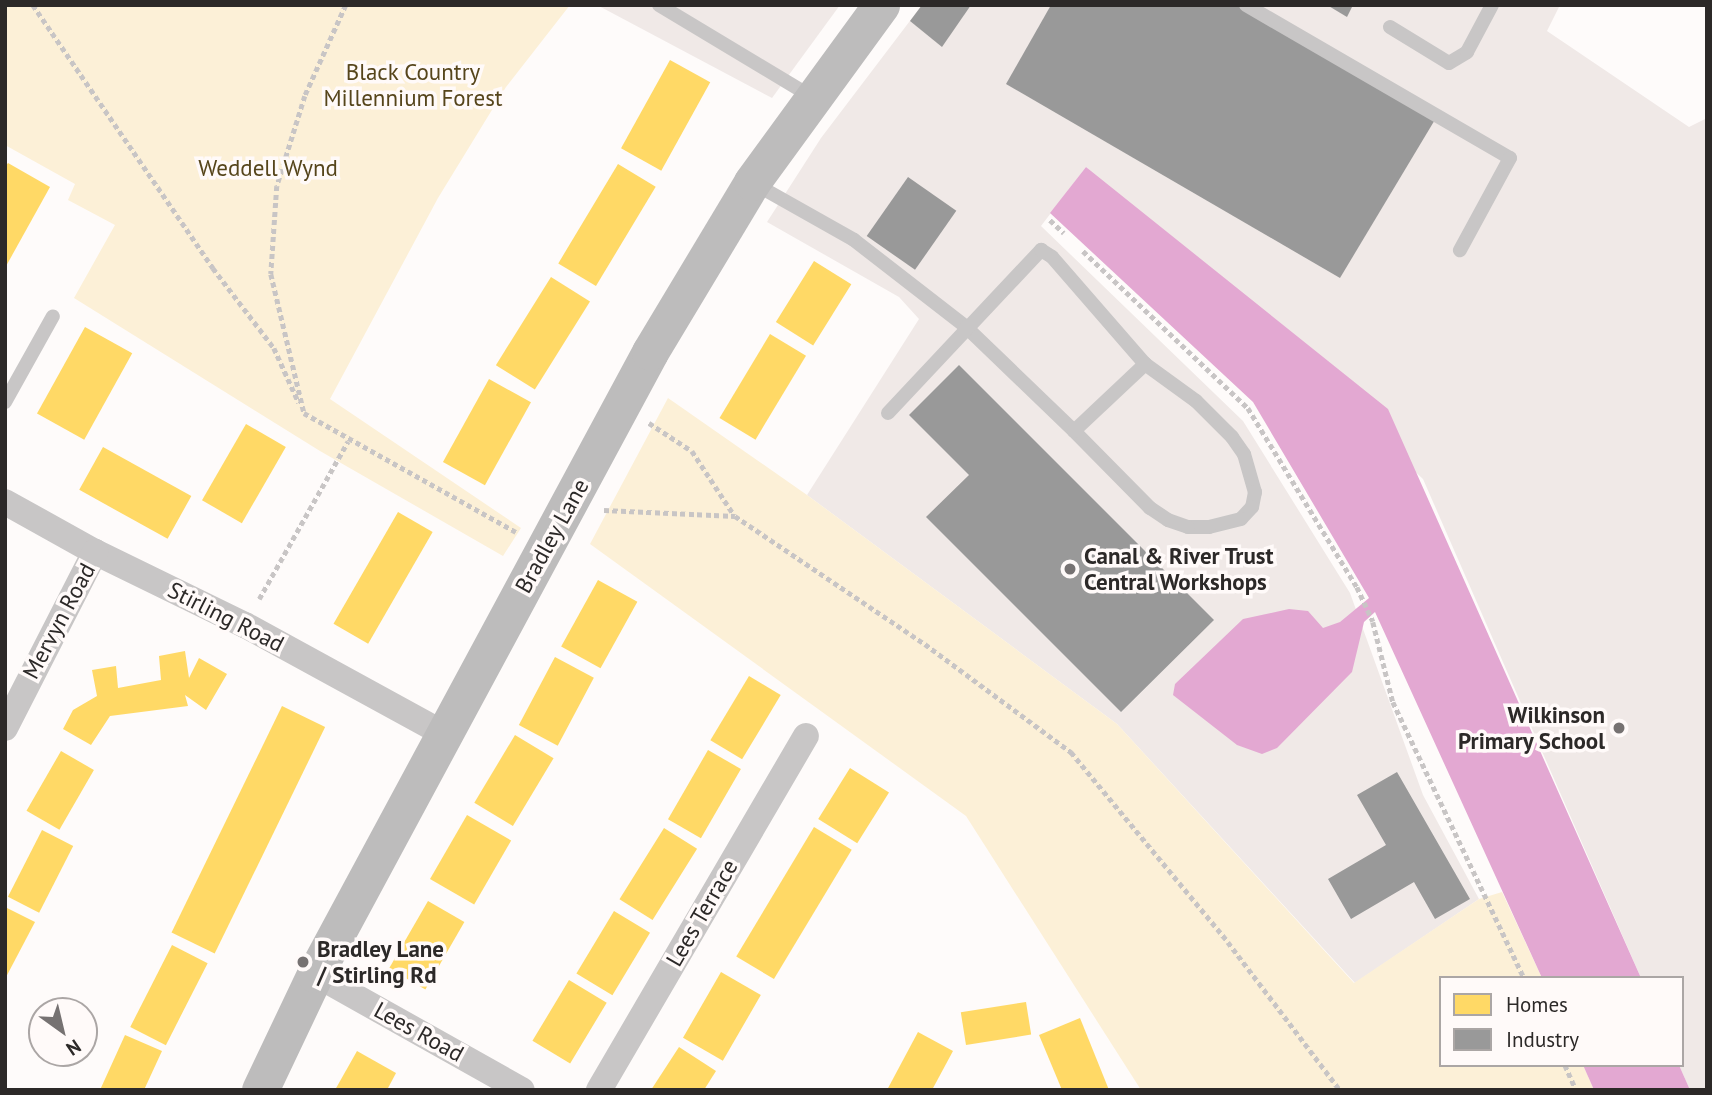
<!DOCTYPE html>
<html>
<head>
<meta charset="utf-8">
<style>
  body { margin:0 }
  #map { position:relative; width:1712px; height:1095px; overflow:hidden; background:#fefbfa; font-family:"PT Sans",sans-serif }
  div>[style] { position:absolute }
  .built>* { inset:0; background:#f0e9e7 }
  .green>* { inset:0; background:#fcf0d7 }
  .water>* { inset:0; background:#e3a8d2 }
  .homes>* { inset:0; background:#ffd966; transform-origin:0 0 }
  .industry>* { inset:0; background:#999; transform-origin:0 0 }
  .path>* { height:4.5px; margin-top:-2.25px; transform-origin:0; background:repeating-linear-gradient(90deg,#c8c5c5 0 5px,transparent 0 8.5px) }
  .lane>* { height:14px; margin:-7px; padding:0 7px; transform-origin:7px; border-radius:7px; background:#c8c6c6 }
  .street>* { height:26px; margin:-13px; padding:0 13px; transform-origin:13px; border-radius:13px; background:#c8c6c6 }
  .secondary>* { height:37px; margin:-18.5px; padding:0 18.5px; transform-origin:18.5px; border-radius:18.5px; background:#bdbcbc }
  .dots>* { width:19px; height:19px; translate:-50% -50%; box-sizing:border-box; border:4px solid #fffaf9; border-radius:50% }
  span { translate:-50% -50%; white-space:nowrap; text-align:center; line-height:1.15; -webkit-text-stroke:7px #fffaf9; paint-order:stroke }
  .park-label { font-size:23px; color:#56451b }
  .street-label { font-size:23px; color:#2c2928 }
  .poi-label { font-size:23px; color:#2c2928; font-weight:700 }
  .left { translate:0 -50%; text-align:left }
  .right { translate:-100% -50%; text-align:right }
  .frame { position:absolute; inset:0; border:7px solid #2c2928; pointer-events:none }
  .legend { position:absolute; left:1439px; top:976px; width:245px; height:91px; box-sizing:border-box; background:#fffaf9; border:2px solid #aba6a5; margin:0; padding:9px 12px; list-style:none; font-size:21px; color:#2c2928 }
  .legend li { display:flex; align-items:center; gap:14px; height:35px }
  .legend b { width:35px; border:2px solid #aba6a5 }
  .north { position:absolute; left:28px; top:997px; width:70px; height:70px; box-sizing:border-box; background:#fffaf9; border:2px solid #aba6a5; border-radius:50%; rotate:146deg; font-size:19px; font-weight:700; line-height:28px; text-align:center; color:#2c2928 }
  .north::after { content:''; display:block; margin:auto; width:24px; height:32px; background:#767272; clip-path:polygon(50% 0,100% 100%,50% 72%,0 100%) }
</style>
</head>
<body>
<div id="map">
  <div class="built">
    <i style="clip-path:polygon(597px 5px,840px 5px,772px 98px)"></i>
    <i style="clip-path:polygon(922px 5px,1560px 5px,1547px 31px,1689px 127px,1707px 118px,1707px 1090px,1690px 1090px,1679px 1065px,1682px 978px,1641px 978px,1423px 479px,1086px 167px,1041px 226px,1243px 421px,1350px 593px,1423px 795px,1479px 899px,1355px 983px,1117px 724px,807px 495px,919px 319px,899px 297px,767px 222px,821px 138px)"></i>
  </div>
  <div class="green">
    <i style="clip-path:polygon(5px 5px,570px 5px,506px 87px,438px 198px,330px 399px,521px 528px,503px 556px,320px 451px,74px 298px,115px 225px,68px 200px,75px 184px,5px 145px)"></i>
    <i style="clip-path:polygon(668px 398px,807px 495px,1117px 724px,1354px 983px,1479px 899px,1502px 892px,1542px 978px,1441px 978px,1441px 1065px,1583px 1065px,1594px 1090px,1141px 1090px,966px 816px,590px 544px)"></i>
  </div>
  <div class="water">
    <i style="clip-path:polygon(1086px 167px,1388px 409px,1641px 978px,1542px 978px,1375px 612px,1364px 622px,1352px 672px,1277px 748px,1262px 754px,1237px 745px,1173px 695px,1175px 684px,1243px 619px,1289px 609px,1308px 611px,1323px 628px,1340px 622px,1369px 598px,1253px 402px,1050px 213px)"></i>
    <i style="clip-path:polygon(1583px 1065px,1679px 1065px,1690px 1090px,1594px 1090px)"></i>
  </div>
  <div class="homes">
    <i style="left:670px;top:60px;width:46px;height:101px;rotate:29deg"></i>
    <i style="clip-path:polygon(8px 163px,50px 187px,5px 268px,5px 167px)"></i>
    <i style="left:618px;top:164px;width:44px;height:116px;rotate:31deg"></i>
    <i style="left:814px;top:261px;width:44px;height:72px;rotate:32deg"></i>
    <i style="left:551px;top:277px;width:46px;height:104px;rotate:32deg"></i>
    <i style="left:85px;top:327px;width:54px;height:99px;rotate:29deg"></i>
    <i style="left:770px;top:334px;width:42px;height:98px;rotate:31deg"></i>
    <i style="left:489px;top:379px;width:48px;height:95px;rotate:29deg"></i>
    <i style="left:246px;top:424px;width:46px;height:88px;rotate:30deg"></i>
    <i style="left:103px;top:447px;width:101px;height:49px;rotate:29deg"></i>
    <i style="left:398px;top:512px;width:40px;height:129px;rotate:30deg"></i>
    <i style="left:598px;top:580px;width:45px;height:76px;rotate:29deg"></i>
    <i style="clip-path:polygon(185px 651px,189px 678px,199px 658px,227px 674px,206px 710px,185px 695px,188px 706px,110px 716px,91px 745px,63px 729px,73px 710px,97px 696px,92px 670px,116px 666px,118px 688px,161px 680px,159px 656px)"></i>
    <i style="left:555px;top:657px;width:44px;height:77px;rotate:28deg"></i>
    <i style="left:749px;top:676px;width:37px;height:75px;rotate:31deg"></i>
    <i style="left:282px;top:706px;width:48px;height:252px;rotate:26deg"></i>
    <i style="left:515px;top:735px;width:45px;height:79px;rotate:31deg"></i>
    <i style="left:708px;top:750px;width:38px;height:80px;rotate:30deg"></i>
    <i style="left:61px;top:751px;width:38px;height:69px;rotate:30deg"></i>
    <i style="left:850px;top:768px;width:46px;height:60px;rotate:32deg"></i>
    <i style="left:467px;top:815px;width:51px;height:74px;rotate:30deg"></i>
    <i style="left:814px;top:827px;width:44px;height:151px;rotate:31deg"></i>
    <i style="left:664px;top:828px;width:39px;height:84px;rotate:32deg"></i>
    <i style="left:42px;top:830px;width:35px;height:75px;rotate:27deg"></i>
    <i style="left:428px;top:901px;width:42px;height:78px;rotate:30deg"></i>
    <i style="clip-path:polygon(5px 907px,35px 922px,5px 979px)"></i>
    <i style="left:614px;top:911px;width:42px;height:73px;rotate:31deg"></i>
    <i style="left:172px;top:945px;width:40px;height:92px;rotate:27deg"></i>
    <i style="left:721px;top:972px;width:46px;height:76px;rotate:30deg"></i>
    <i style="left:569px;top:980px;width:44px;height:71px;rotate:31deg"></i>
    <i style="left:1026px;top:1002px;width:33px;height:66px;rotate:81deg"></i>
    <i style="clip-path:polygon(1080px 1018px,1109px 1090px,1062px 1090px,1039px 1035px)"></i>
    <i style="clip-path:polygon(918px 1032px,953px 1051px,932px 1090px,887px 1090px)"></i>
    <i style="clip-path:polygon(125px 1035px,162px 1051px,144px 1090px,100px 1090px)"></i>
    <i style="clip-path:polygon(679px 1047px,716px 1071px,704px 1090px,651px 1090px)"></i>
    <i style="clip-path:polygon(357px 1051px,396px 1073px,387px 1090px,335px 1090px)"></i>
  </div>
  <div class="industry">
    <i style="clip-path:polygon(922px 5px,971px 5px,942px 47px,910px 21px)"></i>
    <i style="clip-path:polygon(1051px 5px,1237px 5px,1436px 118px,1340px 278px,1006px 84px)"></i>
    <i style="clip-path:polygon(1327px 5px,1353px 5px,1347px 17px)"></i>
    <i style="left:908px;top:177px;width:59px;height:72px;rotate:35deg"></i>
    <i style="clip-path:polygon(959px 365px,1214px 620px,1121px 712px,926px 517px,969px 475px,909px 415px)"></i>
    <i style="clip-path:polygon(1397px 772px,1470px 899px,1435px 919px,1414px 882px,1351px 919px,1328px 879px,1386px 845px,1357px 795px)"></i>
  </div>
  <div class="path">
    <i style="left:33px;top:5px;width:319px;rotate:55.6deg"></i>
    <i style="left:213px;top:268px;width:101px;rotate:52.7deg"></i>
    <i style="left:274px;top:348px;width:60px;rotate:65.6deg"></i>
    <i style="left:346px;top:5px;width:100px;rotate:114.3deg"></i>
    <i style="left:305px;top:96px;width:94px;rotate:107.3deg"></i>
    <i style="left:277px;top:186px;width:88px;rotate:93.9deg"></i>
    <i style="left:271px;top:274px;width:143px;rotate:76.6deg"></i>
    <i style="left:304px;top:413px;width:243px;rotate:29.3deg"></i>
    <i style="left:1050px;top:220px;width:19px;rotate:43deg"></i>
    <i style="left:1083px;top:251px;width:228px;rotate:43.6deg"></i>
    <i style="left:1248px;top:408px;width:210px;rotate:58.7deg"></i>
    <i style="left:1357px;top:587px;width:38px;rotate:65deg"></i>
    <i style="left:1373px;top:622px;width:82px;rotate:76deg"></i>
    <i style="left:1393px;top:702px;width:306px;rotate:64.6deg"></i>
    <i style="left:649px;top:423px;width:51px;rotate:33.1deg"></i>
    <i style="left:692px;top:451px;width:77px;rotate:56.7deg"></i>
    <i style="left:604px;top:510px;width:131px;rotate:2.6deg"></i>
    <i style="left:735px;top:516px;width:229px;rotate:34deg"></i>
    <i style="left:925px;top:644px;width:182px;rotate:36.5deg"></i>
    <i style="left:1071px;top:752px;width:246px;rotate:50.4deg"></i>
    <i style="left:1228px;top:942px;width:186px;rotate:52.9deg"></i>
    <i style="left:259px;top:599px;width:181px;rotate:-60.6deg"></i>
    <i style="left:1565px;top:1065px;width:27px;rotate:66deg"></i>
  </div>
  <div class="lane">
    <i style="left:659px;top:5px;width:179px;rotate:31deg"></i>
    <i style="left:1246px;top:5px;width:305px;rotate:30.1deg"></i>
    <i style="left:1510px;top:158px;width:105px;rotate:118.5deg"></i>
    <i style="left:1390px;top:27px;width:69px;rotate:31.4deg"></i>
    <i style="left:1449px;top:63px;width:21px;rotate:-31deg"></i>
    <i style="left:1467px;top:52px;width:53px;rotate:-62deg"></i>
    <i style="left:753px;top:183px;width:116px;rotate:29.4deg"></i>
    <i style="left:854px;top:240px;width:142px;rotate:37.8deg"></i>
    <i style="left:966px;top:327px;width:150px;rotate:43.9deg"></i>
    <i style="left:5px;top:402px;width:98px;rotate:-60.8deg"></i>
    <i style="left:888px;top:413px;width:224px;rotate:-46.8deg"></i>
    <i style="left:1041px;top:250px;width:13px;rotate:32deg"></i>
    <i style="left:1052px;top:257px;width:142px;rotate:49deg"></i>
    <i style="left:1145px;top:364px;width:63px;rotate:36deg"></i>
    <i style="left:1196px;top:401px;width:51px;rotate:45deg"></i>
    <i style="left:1232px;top:437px;width:21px;rotate:55deg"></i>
    <i style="left:1244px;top:454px;width:40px;rotate:74deg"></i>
    <i style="left:1255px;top:492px;width:15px;rotate:101deg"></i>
    <i style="left:1252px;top:507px;width:16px;rotate:133deg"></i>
    <i style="left:1241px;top:519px;width:33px;rotate:166deg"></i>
    <i style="left:1209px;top:527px;width:21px;rotate:180deg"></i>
    <i style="left:1188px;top:527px;width:21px;rotate:-161deg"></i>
    <i style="left:1168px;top:520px;width:22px;rotate:-146deg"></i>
    <i style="left:1150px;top:508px;width:108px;rotate:-134.6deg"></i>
    <i style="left:1074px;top:431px;width:98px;rotate:-43.3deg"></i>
  </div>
  <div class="street">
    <i style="left:5px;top:502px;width:103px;rotate:29.1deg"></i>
    <i style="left:95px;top:552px;width:167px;rotate:26deg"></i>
    <i style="left:245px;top:625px;width:229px;rotate:28.7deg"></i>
    <i style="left:5px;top:728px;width:198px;rotate:-62.9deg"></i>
    <i style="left:315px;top:974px;width:237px;rotate:29.3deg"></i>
    <i style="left:599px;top:1090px;width:410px;rotate:-59.7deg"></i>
  </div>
  <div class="secondary">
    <i style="left:260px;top:1090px;width:128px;rotate:-64.6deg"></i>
    <i style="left:315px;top:974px;width:706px;rotate:-61.69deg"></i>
    <i style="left:650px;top:352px;width:198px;rotate:-59deg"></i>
    <i style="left:752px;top:182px;width:219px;rotate:-53.9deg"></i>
  </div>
  <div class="dots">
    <i style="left:1070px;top:569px;background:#767272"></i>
    <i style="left:1619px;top:728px;background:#767272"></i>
    <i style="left:303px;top:962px;background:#767272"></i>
  </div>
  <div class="park-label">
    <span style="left:413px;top:85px">Black Country<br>Millennium Forest</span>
    <span style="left:268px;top:168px">Weddell Wynd</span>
  </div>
  <div class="street-label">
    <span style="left:552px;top:536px;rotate:-61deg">Bradley Lane</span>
    <span style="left:226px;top:617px;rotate:27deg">Stirling Road</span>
    <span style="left:59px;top:621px;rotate:-62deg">Mervyn Road</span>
    <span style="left:702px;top:913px;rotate:-60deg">Lees Terrace</span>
    <span style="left:419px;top:1032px;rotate:29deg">Lees Road</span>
  </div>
  <div class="poi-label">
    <span class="left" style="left:1084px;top:569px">Canal &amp; River Trust<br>Central Workshops</span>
    <span class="right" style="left:1605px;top:728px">Wilkinson<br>Primary School</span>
    <span class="left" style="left:317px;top:962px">Bradley Lane<br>/ Stirling Rd</span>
  </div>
  <div class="frame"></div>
  <ul class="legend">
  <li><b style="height:19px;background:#ffd966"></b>Homes</li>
  <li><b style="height:19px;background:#999"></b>Industry</li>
  </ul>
  <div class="north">N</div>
</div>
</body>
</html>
